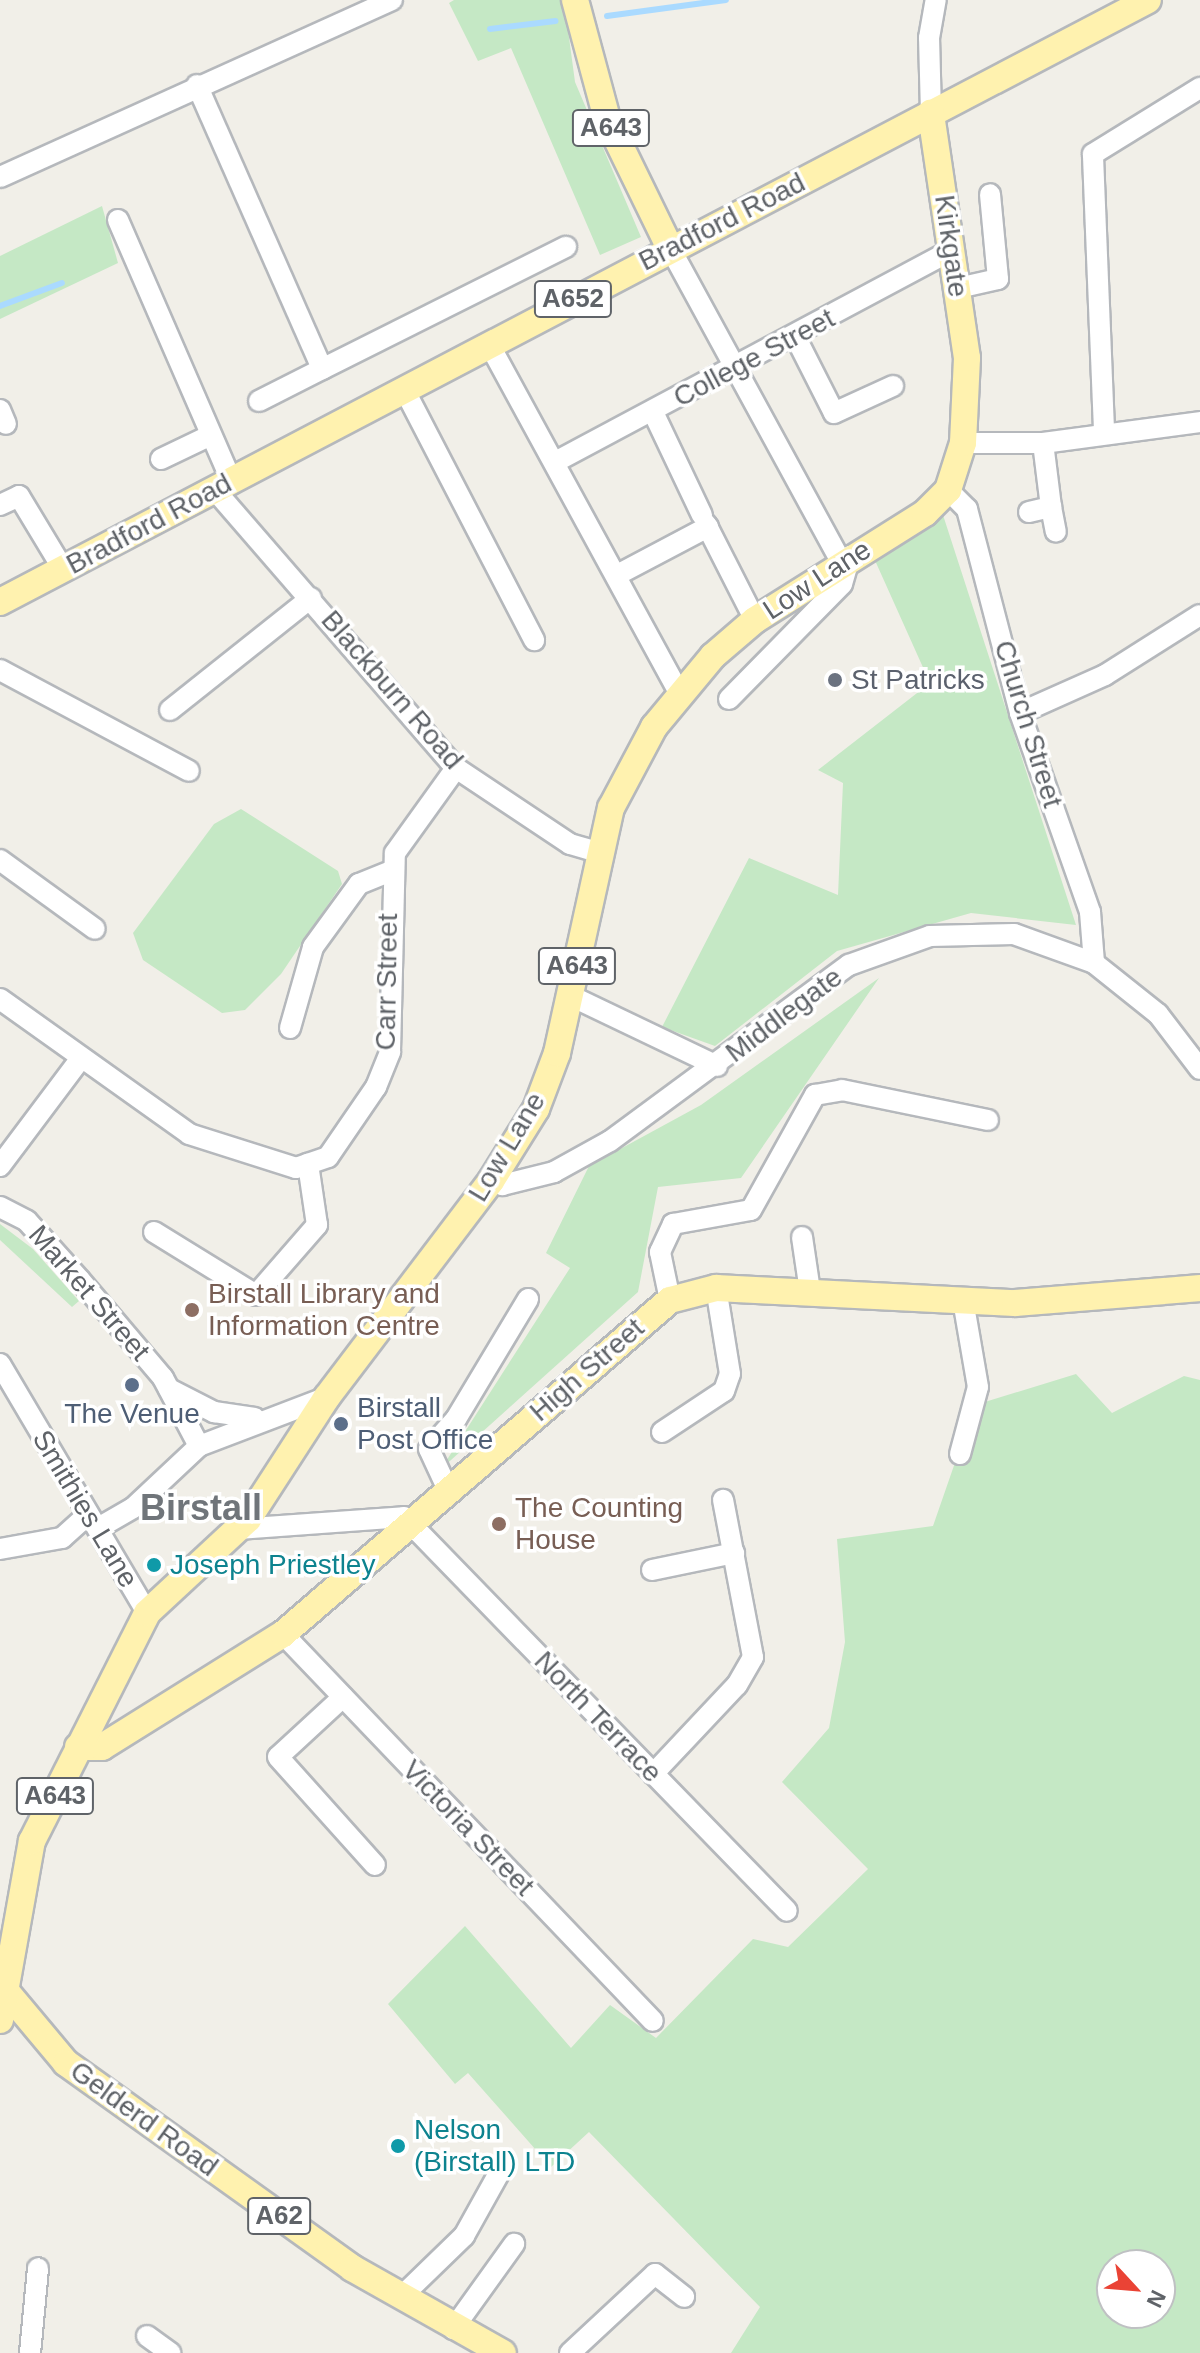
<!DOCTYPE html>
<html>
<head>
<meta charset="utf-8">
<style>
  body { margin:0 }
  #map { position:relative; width:1200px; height:2353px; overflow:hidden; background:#f1efe8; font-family:Helvetica,sans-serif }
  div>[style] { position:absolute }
  .green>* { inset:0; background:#c5e8c5 }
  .stream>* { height:6px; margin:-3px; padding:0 3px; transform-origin:3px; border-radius:3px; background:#aadaff }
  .roads { filter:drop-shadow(2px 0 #b5b8bc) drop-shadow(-2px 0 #b5b8bc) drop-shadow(0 2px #b5b8bc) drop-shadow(0 -2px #b5b8bc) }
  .minor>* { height:20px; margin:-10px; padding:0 10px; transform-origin:10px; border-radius:10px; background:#fff }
  .major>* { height:26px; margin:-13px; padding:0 13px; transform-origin:13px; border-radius:13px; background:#fff2af }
  .dots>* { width:22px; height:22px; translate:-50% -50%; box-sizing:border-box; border:4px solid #fff; border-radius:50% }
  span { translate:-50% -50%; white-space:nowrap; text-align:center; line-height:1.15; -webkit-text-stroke:7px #fff; paint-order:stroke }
  .shield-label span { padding:2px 6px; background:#fff; border:2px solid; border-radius:6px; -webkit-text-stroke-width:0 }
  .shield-label { font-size:26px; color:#5f6368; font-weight:700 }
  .street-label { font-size:28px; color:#5f6368 }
  .worship-label { font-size:28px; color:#5b616d }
  .left { translate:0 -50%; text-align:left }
  .education-label { font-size:28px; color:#785e54 }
  .service-label { font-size:28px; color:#4e5e75 }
  .culture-label { font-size:28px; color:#0d838f }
  .district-label { font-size:36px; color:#70757a; font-weight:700 }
  .north { position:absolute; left:1096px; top:2249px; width:80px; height:80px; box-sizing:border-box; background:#fff; border:2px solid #bfc1c3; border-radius:50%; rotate:116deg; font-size:22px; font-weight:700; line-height:32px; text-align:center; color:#5f6368 }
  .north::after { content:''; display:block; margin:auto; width:28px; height:36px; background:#ea4335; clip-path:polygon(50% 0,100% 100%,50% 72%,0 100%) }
</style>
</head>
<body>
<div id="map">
  <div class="green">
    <i style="clip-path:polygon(454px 0,564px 0,575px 82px,641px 237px,600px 255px,511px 48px,478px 61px,449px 3px)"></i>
    <i style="clip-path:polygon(102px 206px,118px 263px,0 319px,0 256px)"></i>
    <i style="clip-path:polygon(943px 515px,1076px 925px,971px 913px,837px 951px,715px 1046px,662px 1027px,749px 858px,838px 895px,843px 783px,818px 770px,930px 683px,873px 556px)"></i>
    <i style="clip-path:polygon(241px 809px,338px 871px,342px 884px,281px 974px,245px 1010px,222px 1013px,143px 960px,133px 933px,214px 824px)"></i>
    <i style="clip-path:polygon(879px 978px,741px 1178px,658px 1187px,638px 1292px,441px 1469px,570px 1268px,546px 1253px,589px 1166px,701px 1105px)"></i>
    <i style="clip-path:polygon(0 1224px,33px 1249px,79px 1301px,72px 1307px,0 1240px)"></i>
    <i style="clip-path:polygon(evenodd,1076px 1374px,1112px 1413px,1184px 1376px,1200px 1380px,1200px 2353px,731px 2353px,760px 2307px,589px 2132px,551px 2167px,468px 2073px,455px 2084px,388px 2004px,465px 1926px,571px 2048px,610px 2005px,656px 2038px,753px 1939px,788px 1947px,868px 1869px,782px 1782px,829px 1728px,845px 1642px,837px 1539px,933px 1526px,975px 1405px,1076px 1374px,1112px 2265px,1160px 2265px,1160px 2313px,1112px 2313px,1112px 2265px)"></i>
  </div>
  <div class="stream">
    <i style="left:607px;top:16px;width:120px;rotate:-7.7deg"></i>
    <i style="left:490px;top:29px;width:66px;rotate:-6.9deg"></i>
    <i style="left:0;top:306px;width:66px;rotate:-20.4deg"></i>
  </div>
  <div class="roads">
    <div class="minor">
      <i style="left:197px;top:85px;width:310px;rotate:66.2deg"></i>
      <i style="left:322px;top:369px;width:273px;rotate:-26.6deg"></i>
      <i style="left:931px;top:113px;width:75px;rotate:-91.5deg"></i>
      <i style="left:929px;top:38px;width:39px;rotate:-80deg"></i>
      <i style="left:0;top:177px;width:430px;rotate:-24.3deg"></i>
      <i style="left:118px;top:220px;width:283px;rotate:66.5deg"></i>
      <i style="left:670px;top:248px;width:358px;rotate:61.4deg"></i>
      <i style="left:958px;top:288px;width:41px;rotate:-12.7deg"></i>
      <i style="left:998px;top:279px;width:85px;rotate:-95.4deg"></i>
      <i style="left:796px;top:338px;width:84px;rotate:63.1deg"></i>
      <i style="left:834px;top:413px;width:65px;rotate:-24.6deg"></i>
      <i style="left:489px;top:344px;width:397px;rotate:61.4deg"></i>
      <i style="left:404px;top:389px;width:283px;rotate:62.6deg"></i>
      <i style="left:259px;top:401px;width:71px;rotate:-26.9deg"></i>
      <i style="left:0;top:410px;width:15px;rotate:67deg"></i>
      <i style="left:653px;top:412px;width:114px;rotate:64.6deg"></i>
      <i style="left:1104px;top:430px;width:276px;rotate:-92.3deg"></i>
      <i style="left:1093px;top:154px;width:126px;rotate:-31.7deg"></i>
      <i style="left:963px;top:443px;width:80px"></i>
      <i style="left:1043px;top:443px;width:158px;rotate:-7.6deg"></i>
      <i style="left:161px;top:459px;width:55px;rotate:-25.6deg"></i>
      <i style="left:555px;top:462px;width:450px;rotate:-28.1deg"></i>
      <i style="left:214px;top:489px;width:369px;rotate:49.1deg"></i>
      <i style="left:456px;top:768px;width:137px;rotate:33.7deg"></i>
      <i style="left:570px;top:844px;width:32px;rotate:16deg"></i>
      <i style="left:948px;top:490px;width:27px;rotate:45deg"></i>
      <i style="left:967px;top:509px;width:211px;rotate:75.4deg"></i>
      <i style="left:1020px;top:713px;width:211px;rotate:70.6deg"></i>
      <i style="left:1090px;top:912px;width:51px;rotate:85.5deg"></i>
      <i style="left:0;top:505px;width:21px;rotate:-25deg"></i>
      <i style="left:19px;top:496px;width:85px;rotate:58.9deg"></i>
      <i style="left:1051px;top:507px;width:25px;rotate:79deg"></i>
      <i style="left:1029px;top:512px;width:23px;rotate:-13deg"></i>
      <i style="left:1051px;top:507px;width:64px;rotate:-97.1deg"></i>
      <i style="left:706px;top:524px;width:108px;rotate:63deg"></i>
      <i style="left:617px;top:575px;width:103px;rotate:-27.8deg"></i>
      <i style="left:0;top:670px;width:214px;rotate:28.1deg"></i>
      <i style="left:729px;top:699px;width:161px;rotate:-45.5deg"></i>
      <i style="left:842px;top:584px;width:29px;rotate:-74deg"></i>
      <i style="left:170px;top:710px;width:180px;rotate:-38.5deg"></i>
      <i style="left:1020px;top:713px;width:93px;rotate:-24.1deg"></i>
      <i style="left:1105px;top:675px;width:112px;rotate:-32.3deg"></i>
      <i style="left:0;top:860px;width:117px;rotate:36deg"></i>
      <i style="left:571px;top:996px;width:162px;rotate:25.6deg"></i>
      <i style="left:0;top:999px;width:232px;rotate:35.5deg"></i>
      <i style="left:189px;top:1134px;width:112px;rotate:17.6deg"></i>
      <i style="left:296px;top:1168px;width:34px;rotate:-19deg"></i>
      <i style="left:328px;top:1157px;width:85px;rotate:-55.6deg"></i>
      <i style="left:376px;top:1087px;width:38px;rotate:-68deg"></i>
      <i style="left:390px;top:1052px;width:199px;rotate:-88.6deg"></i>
      <i style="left:395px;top:853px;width:105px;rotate:-54.3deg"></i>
      <i style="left:290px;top:1028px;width:84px;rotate:-74.1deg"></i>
      <i style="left:313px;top:947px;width:78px;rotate:-53.9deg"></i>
      <i style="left:359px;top:884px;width:32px;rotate:-22deg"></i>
      <i style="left:0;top:1166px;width:135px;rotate:-53.1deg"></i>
      <i style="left:491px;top:1181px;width:12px;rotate:20deg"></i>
      <i style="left:502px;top:1185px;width:54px;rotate:-14deg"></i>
      <i style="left:554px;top:1172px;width:64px;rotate:-29deg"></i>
      <i style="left:610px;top:1141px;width:297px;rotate:-36.4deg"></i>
      <i style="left:849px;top:965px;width:86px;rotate:-19.7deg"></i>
      <i style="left:930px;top:936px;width:84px;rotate:-1.4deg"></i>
      <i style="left:1014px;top:934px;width:85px;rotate:19.9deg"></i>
      <i style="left:1094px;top:963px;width:82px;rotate:38.6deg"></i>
      <i style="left:1158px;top:1014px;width:69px;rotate:52.6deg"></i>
      <i style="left:0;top:1207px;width:30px;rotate:27deg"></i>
      <i style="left:27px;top:1221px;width:79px;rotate:48.1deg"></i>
      <i style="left:80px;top:1280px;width:128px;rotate:49.7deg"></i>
      <i style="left:163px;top:1378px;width:77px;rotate:62.1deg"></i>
      <i style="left:154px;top:1232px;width:120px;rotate:31.7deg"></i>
      <i style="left:256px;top:1295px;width:93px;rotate:-48.9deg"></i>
      <i style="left:317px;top:1225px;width:62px;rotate:-98.4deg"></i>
      <i style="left:802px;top:1237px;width:55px;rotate:81.6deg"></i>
      <i style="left:670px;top:1300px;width:49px;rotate:-101.8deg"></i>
      <i style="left:660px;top:1252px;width:31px;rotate:-65deg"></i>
      <i style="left:673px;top:1224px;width:79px;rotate:-10.2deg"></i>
      <i style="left:751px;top:1210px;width:132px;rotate:-60.9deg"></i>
      <i style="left:815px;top:1095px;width:27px;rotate:-10deg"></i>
      <i style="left:842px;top:1090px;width:149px;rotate:11.6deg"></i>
      <i style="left:0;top:1364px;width:289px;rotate:59.4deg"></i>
      <i style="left:169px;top:1389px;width:51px;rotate:27.1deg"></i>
      <i style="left:214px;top:1412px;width:41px;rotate:8.3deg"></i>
      <i style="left:662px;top:1432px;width:74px;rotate:-33.5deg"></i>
      <i style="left:724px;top:1391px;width:18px;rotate:-71deg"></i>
      <i style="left:730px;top:1374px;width:87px;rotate:-99.2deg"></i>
      <i style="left:960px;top:1454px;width:69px;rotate:-75deg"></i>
      <i style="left:978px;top:1387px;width:88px;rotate:-99.8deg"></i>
      <i style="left:449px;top:1492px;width:47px;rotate:-114.9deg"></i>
      <i style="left:429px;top:1449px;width:40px;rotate:-48deg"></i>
      <i style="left:456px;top:1419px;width:140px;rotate:-59deg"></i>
      <i style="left:100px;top:1527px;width:38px;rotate:-30deg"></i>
      <i style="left:133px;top:1508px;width:91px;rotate:-43.2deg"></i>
      <i style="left:199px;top:1446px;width:137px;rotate:-20.9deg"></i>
      <i style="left:238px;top:1529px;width:166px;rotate:-4.1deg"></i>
      <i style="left:404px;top:1517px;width:549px;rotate:45.81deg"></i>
      <i style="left:0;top:1549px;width:63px;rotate:-10.1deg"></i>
      <i style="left:62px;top:1538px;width:31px;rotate:-42deg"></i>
      <i style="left:652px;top:1570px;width:84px;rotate:-11.7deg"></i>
      <i style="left:283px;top:1634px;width:535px;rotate:46.29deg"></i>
      <i style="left:343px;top:1697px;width:88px;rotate:137.3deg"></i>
      <i style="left:278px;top:1757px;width:145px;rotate:48.1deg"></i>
      <i style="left:653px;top:1774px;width:122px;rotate:-46.7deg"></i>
      <i style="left:737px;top:1685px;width:32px;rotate:-60deg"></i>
      <i style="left:753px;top:1657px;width:160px;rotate:-100.8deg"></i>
      <i style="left:401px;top:2297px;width:88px;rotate:-44.1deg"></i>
      <i style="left:464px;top:2236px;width:80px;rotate:-60.9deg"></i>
      <i style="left:453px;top:2329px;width:105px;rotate:-54.3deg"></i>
      <i style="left:147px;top:2336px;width:29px;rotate:36deg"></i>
      <i style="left:30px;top:2353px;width:85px;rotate:-84.6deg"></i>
      <i style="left:570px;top:2353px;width:116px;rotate:-42.9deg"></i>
      <i style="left:655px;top:2274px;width:37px;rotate:38deg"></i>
    </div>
    <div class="major">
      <i style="left:575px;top:0;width:123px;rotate:74.9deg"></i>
      <i style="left:607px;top:119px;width:144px;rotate:64deg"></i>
      <i style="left:0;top:602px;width:1296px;rotate:-27.67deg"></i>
      <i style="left:78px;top:1747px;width:24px"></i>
      <i style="left:102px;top:1747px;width:213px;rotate:-32deg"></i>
      <i style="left:283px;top:1634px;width:511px;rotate:-40.8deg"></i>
      <i style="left:670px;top:1300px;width:48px;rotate:-14.6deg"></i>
      <i style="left:716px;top:1288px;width:299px;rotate:2.9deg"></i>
      <i style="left:1015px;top:1303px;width:186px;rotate:-4.6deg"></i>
      <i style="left:0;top:1984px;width:103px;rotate:50.1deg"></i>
      <i style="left:66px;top:2063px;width:352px;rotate:35.6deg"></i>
      <i style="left:352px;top:2268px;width:173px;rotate:29.4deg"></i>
      <i style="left:0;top:2020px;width:182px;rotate:-79.9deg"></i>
      <i style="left:32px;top:1841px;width:255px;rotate:-63.2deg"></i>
      <i style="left:147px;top:1613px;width:138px;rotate:-42.9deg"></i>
      <i style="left:248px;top:1519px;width:145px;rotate:-57.1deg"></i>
      <i style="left:327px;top:1397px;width:271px;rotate:-52.8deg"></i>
      <i style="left:491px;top:1181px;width:85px;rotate:-58deg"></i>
      <i style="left:536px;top:1109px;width:60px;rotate:-69.4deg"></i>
      <i style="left:557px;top:1053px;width:251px;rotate:-77.6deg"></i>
      <i style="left:611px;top:808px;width:92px;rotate:-62deg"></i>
      <i style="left:654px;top:727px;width:92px;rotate:-50.3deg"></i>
      <i style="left:713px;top:656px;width:55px;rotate:-40.6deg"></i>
      <i style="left:755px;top:620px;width:201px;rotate:-32.2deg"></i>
      <i style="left:925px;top:513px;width:33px;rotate:-45deg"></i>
      <i style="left:948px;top:490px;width:49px;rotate:-72.3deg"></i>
      <i style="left:963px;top:443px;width:85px;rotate:-87.3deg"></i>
      <i style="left:967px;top:358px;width:248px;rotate:-98.4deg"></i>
    </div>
  </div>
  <div class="dots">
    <i style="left:835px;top:680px;background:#6b7280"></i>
    <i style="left:192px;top:1310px;background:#8d6e63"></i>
    <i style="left:132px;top:1385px;background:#5c6f8a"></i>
    <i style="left:341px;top:1424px;background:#5c6f8a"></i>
    <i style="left:499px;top:1524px;background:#8d6e63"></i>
    <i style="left:154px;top:1565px;background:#0f9aa8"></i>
    <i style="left:398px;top:2146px;background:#0f9aa8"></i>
  </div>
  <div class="shield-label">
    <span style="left:611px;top:128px">A643</span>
    <span style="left:573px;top:299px">A652</span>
    <span style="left:577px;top:966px">A643</span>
    <span style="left:55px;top:1796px">A643</span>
    <span style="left:279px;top:2216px">A62</span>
  </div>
  <div class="street-label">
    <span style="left:722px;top:222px;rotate:-27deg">Bradford Road</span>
    <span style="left:951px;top:246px;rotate:82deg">Kirkgate</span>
    <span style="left:754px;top:358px;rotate:-28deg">College Street</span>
    <span style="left:149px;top:524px;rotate:-28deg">Bradford Road</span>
    <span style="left:817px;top:580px;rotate:-33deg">Low Lane</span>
    <span style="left:392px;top:690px;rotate:49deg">Blackburn Road</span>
    <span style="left:1028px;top:724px;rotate:73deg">Church Street</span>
    <span style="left:387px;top:982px;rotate:-89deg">Carr Street</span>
    <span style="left:784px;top:1015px;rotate:-37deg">Middlegate</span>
    <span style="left:507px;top:1147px;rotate:-59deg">Low Lane</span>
    <span style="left:89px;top:1293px;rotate:49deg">Market Street</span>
    <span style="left:587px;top:1370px;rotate:-41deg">High Street</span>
    <span style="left:85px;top:1509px;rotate:59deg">Smithies Lane</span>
    <span style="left:598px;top:1717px;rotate:46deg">North Terrace</span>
    <span style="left:468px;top:1828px;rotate:46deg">Victoria Street</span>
    <span style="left:144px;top:2119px;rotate:36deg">Gelderd Road</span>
  </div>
  <div class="worship-label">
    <span class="left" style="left:851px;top:680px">St Patricks</span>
  </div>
  <div class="education-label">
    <span class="left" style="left:208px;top:1310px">Birstall Library and<br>Information Centre</span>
    <span class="left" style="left:515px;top:1524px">The Counting<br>House</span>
  </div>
  <div class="service-label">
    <span class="left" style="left:357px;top:1424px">Birstall<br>Post Office</span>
    <span style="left:132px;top:1414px">The Venue</span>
  </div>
  <div class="culture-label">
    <span class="left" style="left:170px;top:1565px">Joseph Priestley</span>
    <span class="left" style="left:414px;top:2146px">Nelson<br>(Birstall) LTD</span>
  </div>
  <div class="district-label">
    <span style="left:201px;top:1508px">Birstall</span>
  </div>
  <div class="north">N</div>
</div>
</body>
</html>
